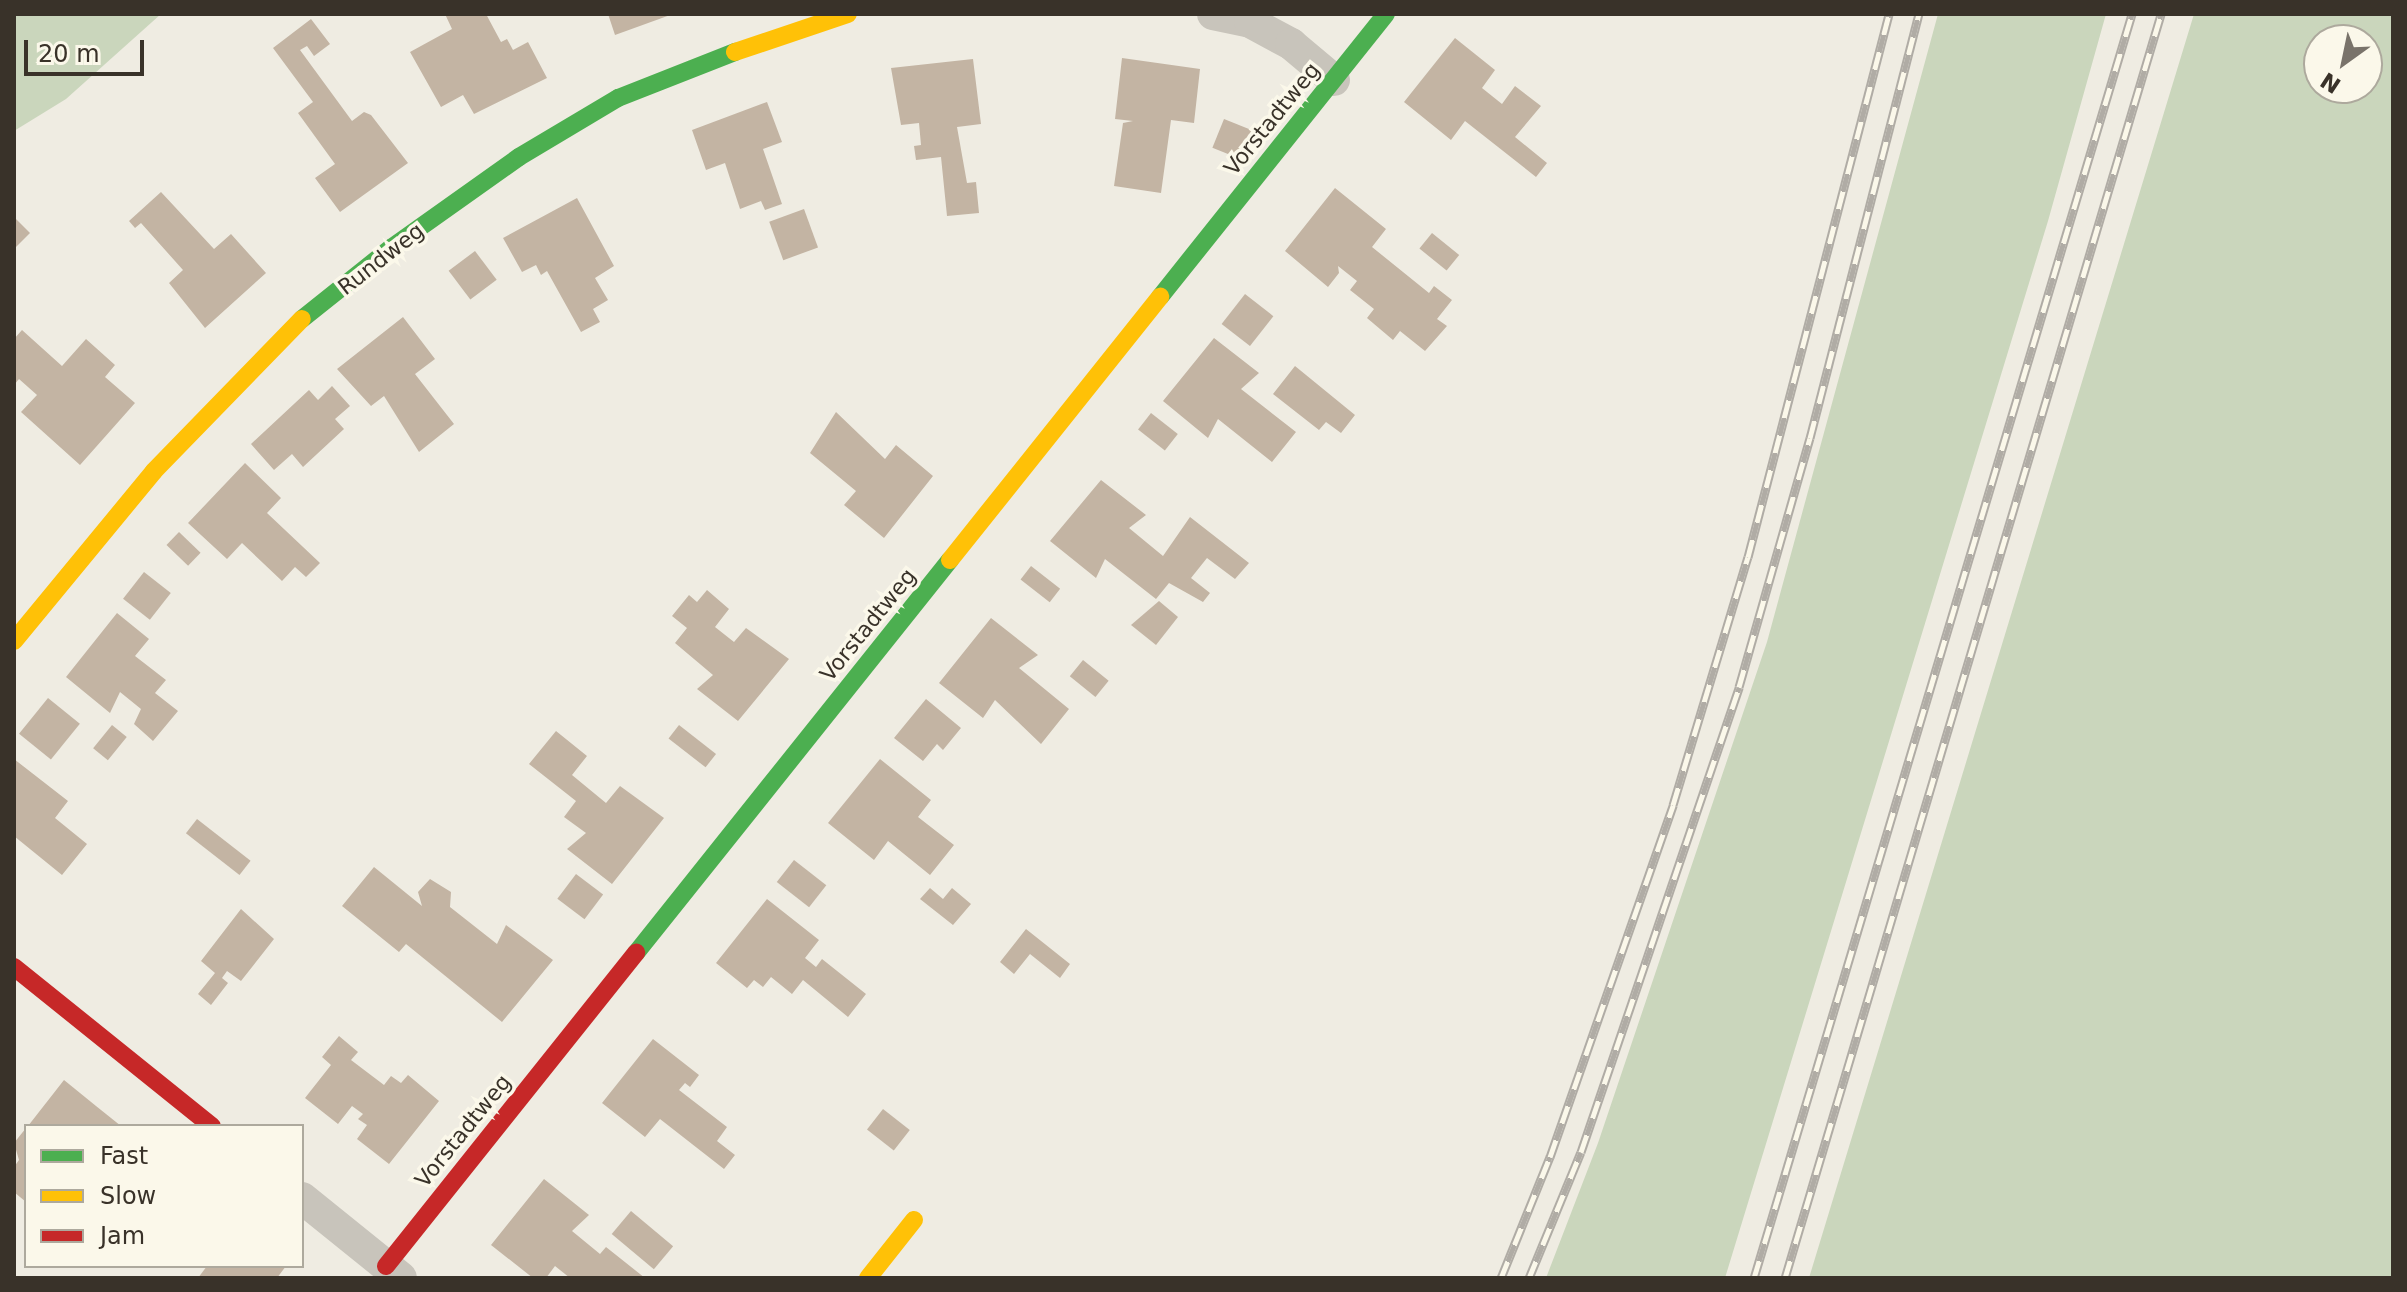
<!DOCTYPE html>
<html>
<head>
<meta charset="utf-8">
<style>
  body { margin:0 }
  #map { position:relative; width:2407px; height:1292px; overflow:hidden; background:#efece2; font-family:"DejaVu Sans",sans-serif }
  div>[style] { position:absolute }
  .green>* { inset:0; background:#cad6bc }
  .building>* { inset:0; background:#c3b4a3; transform-origin:0 0 }
  .street>* { height:32px; margin:-16px; padding:0 16px; transform-origin:16px; border-radius:16px; background:#c8c4bb }
  .fast>* { height:18px; margin:-9px; padding:0 9px; transform-origin:9px; border-radius:9px; background:#4caf50 }
  .slow>* { height:18px; margin:-9px; padding:0 9px; transform-origin:9px; border-radius:9px; background:#ffc107 }
  .jam>* { height:18px; margin:-9px; padding:0 9px; transform-origin:9px; border-radius:9px; background:#c62828 }
  .rail>* { height:9px; margin-top:-4.5px; transform-origin:0; background:repeating-linear-gradient(90deg,#fbf8ea 0 18px,#b0aca5 0 36px); box-sizing:border-box; border-block:2px solid #b0aca5 }
  span { translate:-50% -50%; white-space:nowrap; text-align:center; line-height:1.15; -webkit-text-stroke:7px #fbf8ea; paint-order:stroke }
  .street-label { font-size:22px; color:#393229 }
  .frame { position:absolute; inset:0; border:16px solid #393229; pointer-events:none }
  .legend { position:absolute; left:24px; top:1124px; width:280px; height:144px; box-sizing:border-box; background:#fbf8ea; border:2px solid #ada99d; margin:0; padding:10px 14px; list-style:none; font-size:24px; color:#393229 }
  .legend li { display:flex; align-items:center; gap:16px; height:40px }
  .legend b { width:40px; border:2px solid #ada99d }
  .north { position:absolute; left:2303px; top:24px; width:80px; height:80px; box-sizing:border-box; background:#fbf8ea; border:2px solid #ada99d; border-radius:50%; rotate:213deg; font-size:22px; font-weight:700; line-height:32px; text-align:center; color:#393229 }
  .north::after { content:''; display:block; margin:auto; width:28px; height:36px; background:#79736a; clip-path:polygon(50% 0,100% 100%,50% 72%,0 100%) }
  .scale { position:absolute; left:24px; top:40px; width:120px; height:36px; box-sizing:border-box; border:4px solid #393229; border-top:0; padding-left:10px; font-size:24px; line-height:28px; white-space:nowrap; color:#393229; -webkit-text-stroke:6px #fbf8ea; paint-order:stroke }
</style>
</head>
<body>
<div id="map">
  <div class="green">
    <i style="clip-path:polygon(14px 14px,161px 14px,66px 99px,14px 131px)"></i>
    <i style="clip-path:polygon(1938px 14px,2106px 14px,2048px 221px,1725px 1278px,1546px 1278px,1598px 1143px,1767px 642px)"></i>
    <i style="clip-path:polygon(evenodd,2194px 14px,2393px 14px,2393px 1278px,1809px 1278px,2194px 14px,2319px 40px,2367px 40px,2367px 88px,2319px 88px,2319px 40px)"></i>
  </div>
  <div class="building">
    <i style="clip-path:polygon(445px 14px,486px 14px,501px 42px,507px 39px,513px 50px,528px 42px,547px 78px,474px 114px,463px 95px,441px 107px,410px 52px,452px 29px)"></i>
    <i style="clip-path:polygon(608px 14px,673px 14px,615px 35px)"></i>
    <i style="clip-path:polygon(311px 19px,330px 44px,314px 56px,307px 46px,300px 50px,352px 121px,364px 112px,371px 115px,408px 163px,340px 212px,315px 178px,335px 164px,298px 113px,313px 102px,273px 48px)"></i>
    <i style="clip-path:polygon(1455px 38px,1495px 70px,1482px 88px,1502px 104px,1515px 86px,1541px 106px,1515px 137px,1547px 163px,1536px 177px,1465px 121px,1451px 140px,1404px 102px)"></i>
    <i style="clip-path:polygon(1122px 58px,1200px 69px,1194px 123px,1171px 120px,1161px 193px,1114px 186px,1123px 123px,1133px 121px,1115px 119px)"></i>
    <i style="clip-path:polygon(973px 59px,981px 124px,957px 127px,967px 183px,976px 182px,979px 213px,947px 216px,941px 157px,916px 160px,914px 146px,921px 145px,919px 123px,901px 125px,891px 68px)"></i>
    <i style="clip-path:polygon(767px 102px,782px 142px,763px 149px,782px 204px,765px 210px,761px 201px,740px 209px,725px 163px,706px 170px,692px 130px)"></i>
    <i style="left:1224px;top:119px;width:37px;height:31px;rotate:22deg"></i>
    <i style="clip-path:polygon(1335px 188px,1386px 229px,1372px 247px,1429px 293px,1434px 286px,1452px 300px,1437px 319px,1447px 326px,1425px 351px,1400px 331px,1393px 340px,1367px 318px,1374px 309px,1350px 290px,1357px 281px,1338px 266px,1339px 273px,1328px 287px,1285px 251px)"></i>
    <i style="clip-path:polygon(161px 192px,214px 249px,231px 234px,266px 273px,205px 328px,169px 283px,183px 270px,141px 223px,135px 228px,129px 221px)"></i>
    <i style="clip-path:polygon(577px 198px,614px 266px,595px 278px,608px 300px,593px 309px,600px 322px,581px 332px,547px 271px,541px 275px,536px 265px,522px 272px,503px 238px)"></i>
    <i style="left:804px;top:209px;width:41px;height:37px;rotate:70deg"></i>
    <i style="clip-path:polygon(14px 217px,30px 233px,14px 249px)"></i>
    <i style="left:1432px;top:233px;width:35px;height:20px;rotate:39deg"></i>
    <i style="left:475px;top:251px;width:36px;height:33px;rotate:53deg"></i>
    <i style="left:1245px;top:294px;width:36px;height:38px;rotate:38deg"></i>
    <i style="clip-path:polygon(403px 317px,435px 359px,415px 374px,454px 424px,419px 452px,384px 396px,371px 406px,337px 369px)"></i>
    <i style="clip-path:polygon(22px 330px,62px 366px,86px 339px,115px 365px,105px 377px,135px 403px,80px 465px,21px 412px,37px 395px,19px 379px,14px 385px,14px 339px)"></i>
    <i style="clip-path:polygon(1214px 338px,1259px 373px,1241px 389px,1296px 432px,1272px 462px,1218px 419px,1208px 438px,1163px 401px)"></i>
    <i style="clip-path:polygon(1295px 366px,1355px 415px,1341px 433px,1326px 422px,1319px 430px,1273px 394px)"></i>
    <i style="clip-path:polygon(332px 386px,350px 406px,335px 419px,344px 429px,303px 467px,292px 454px,274px 470px,251px 444px,309px 390px,318px 400px)"></i>
    <i style="clip-path:polygon(836px 412px,885px 459px,896px 445px,933px 476px,884px 538px,844px 505px,856px 491px,810px 453px)"></i>
    <i style="left:1151px;top:413px;width:34px;height:21px;rotate:38deg"></i>
    <i style="clip-path:polygon(245px 463px,281px 498px,267px 513px,320px 563px,306px 577px,295px 567px,282px 581px,242px 543px,227px 559px,188px 523px)"></i>
    <i style="clip-path:polygon(1101px 480px,1146px 515px,1129px 528px,1163px 556px,1190px 517px,1249px 563px,1235px 579px,1207px 558px,1191px 578px,1210px 593px,1203px 602px,1169px 583px,1156px 599px,1105px 559px,1096px 578px,1050px 541px)"></i>
    <i style="left:179px;top:532px;width:30px;height:18px;rotate:44deg"></i>
    <i style="left:1031px;top:566px;width:37px;height:17px;rotate:38deg"></i>
    <i style="left:144px;top:572px;width:34px;height:34px;rotate:38deg"></i>
    <i style="clip-path:polygon(707px 590px,729px 609px,715px 627px,734px 642px,746px 628px,789px 659px,738px 721px,697px 689px,713px 675px,675px 643px,687px 628px,672px 616px,689px 595px,697px 602px)"></i>
    <i style="clip-path:polygon(1159px 601px,1178px 617px,1156px 645px,1131px 625px)"></i>
    <i style="clip-path:polygon(117px 613px,149px 639px,135px 656px,166px 680px,155px 693px,178px 711px,153px 741px,134px 724px,141px 709px,120px 692px,110px 713px,66px 677px)"></i>
    <i style="clip-path:polygon(991px 618px,1038px 655px,1019px 668px,1069px 709px,1041px 744px,995px 700px,983px 718px,939px 683px)"></i>
    <i style="left:1083px;top:660px;width:33px;height:21px;rotate:39deg"></i>
    <i style="left:48px;top:698px;width:41px;height:46px;rotate:39deg"></i>
    <i style="clip-path:polygon(926px 699px,961px 728px,943px 750px,937px 744px,923px 761px,894px 738px)"></i>
    <i style="left:112px;top:725px;width:19px;height:30px;rotate:39deg"></i>
    <i style="left:679px;top:725px;width:47px;height:17px;rotate:38deg"></i>
    <i style="clip-path:polygon(556px 731px,587px 756px,572px 775px,606px 803px,620px 786px,664px 818px,612px 884px,567px 849px,586px 833px,564px 817px,576px 801px,529px 764px)"></i>
    <i style="clip-path:polygon(14px 759px,68px 801px,55px 818px,87px 844px,62px 875px,14px 836px)"></i>
    <i style="clip-path:polygon(880px 759px,931px 800px,918px 817px,954px 845px,930px 875px,888px 841px,874px 860px,828px 823px)"></i>
    <i style="left:197px;top:819px;width:68px;height:18px;rotate:38deg"></i>
    <i style="left:794px;top:860px;width:41px;height:28px;rotate:38deg"></i>
    <i style="clip-path:polygon(374px 867px,422px 906px,418px 892px,430px 879px,451px 892px,450px 907px,497px 944px,506px 925px,553px 960px,502px 1022px,406px 944px,399px 952px,342px 906px)"></i>
    <i style="left:576px;top:874px;width:34px;height:31px;rotate:37deg"></i>
    <i style="clip-path:polygon(930px 888px,943px 899px,952px 888px,971px 904px,953px 925px,920px 899px)"></i>
    <i style="clip-path:polygon(767px 899px,819px 940px,805px 958px,816px 967px,822px 959px,866px 994px,848px 1017px,803px 980px,792px 994px,771px 977px,763px 987px,754px 980px,747px 988px,716px 963px)"></i>
    <i style="clip-path:polygon(241px 909px,274px 939px,241px 981px,227px 971px,222px 978px,228px 983px,211px 1005px,198px 994px,215px 973px,201px 961px)"></i>
    <i style="clip-path:polygon(1026px 929px,1070px 964px,1060px 978px,1030px 954px,1014px 974px,1000px 962px)"></i>
    <i style="clip-path:polygon(339px 1036px,358px 1052px,351px 1060px,384px 1085px,391px 1076px,401px 1083px,408px 1075px,439px 1101px,389px 1164px,357px 1139px,367px 1125px,358px 1119px,363px 1114px,352px 1106px,338px 1124px,305px 1098px,331px 1065px,322px 1057px)"></i>
    <i style="clip-path:polygon(653px 1039px,699px 1075px,690px 1087px,685px 1083px,679px 1090px,727px 1127px,717px 1141px,735px 1155px,724px 1169px,660px 1119px,645px 1137px,602px 1103px)"></i>
    <i style="clip-path:polygon(64px 1080px,96px 1106px,121px 1126px,28px 1126px)"></i>
    <i style="left:883px;top:1109px;width:34px;height:26px;rotate:38deg"></i>
    <i style="clip-path:polygon(26px 1128px,26px 1202px,14px 1192px,14px 1167px,19px 1160px,14px 1143px)"></i>
    <i style="clip-path:polygon(544px 1179px,589px 1215px,572px 1231px,600px 1254px,606px 1247px,645px 1278px,570px 1278px,555px 1266px,546px 1278px,533px 1278px,491px 1245px)"></i>
    <i style="left:631px;top:1211px;width:55px;height:30px;rotate:40deg"></i>
    <i style="clip-path:polygon(207px 1266px,286px 1266px,277px 1278px,198px 1278px)"></i>
  </div>
  <div class="street">
    <i style="left:1213px;top:14px;width:38px;rotate:12deg"></i>
    <i style="left:1250px;top:22px;width:47px;rotate:28.2deg"></i>
    <i style="left:1291px;top:44px;width:56px;rotate:39.9deg"></i>
    <i style="left:302px;top:1198px;width:127px;rotate:38.9deg"></i>
  </div>
  <div class="fast">
    <i style="left:1160px;top:297px;width:362px;rotate:-51.4deg"></i>
    <i style="left:302px;top:319px;width:114px;rotate:-38.6deg"></i>
    <i style="left:391px;top:248px;width:157px;rotate:-35.4deg"></i>
    <i style="left:519px;top:157px;width:115px;rotate:-30.8deg"></i>
    <i style="left:618px;top:98px;width:126px;rotate:-21.5deg"></i>
    <i style="left:636px;top:953px;width:503px;rotate:-51.38deg"></i>
  </div>
  <div class="slow">
    <i style="left:735px;top:52px;width:119px;rotate:-18.6deg"></i>
    <i style="left:950px;top:560px;width:337px;rotate:-51.4deg"></i>
    <i style="left:14px;top:641px;width:220px;rotate:-50.5deg"></i>
    <i style="left:154px;top:471px;width:212px;rotate:-45.8deg"></i>
    <i style="left:868px;top:1278px;width:74px;rotate:-51.6deg"></i>
  </div>
  <div class="jam">
    <i style="left:14px;top:967px;width:254px;rotate:38.8deg"></i>
    <i style="left:386px;top:1266px;width:401px;rotate:-51.4deg"></i>
  </div>
  <div class="rail">
    <i style="left:1501px;top:1278px;width:131px;rotate:-68deg"></i>
    <i style="left:1550px;top:1157px;width:373px;rotate:-70.7deg"></i>
    <i style="left:1673px;top:805px;width:259px;rotate:-73.2deg"></i>
    <i style="left:1748px;top:557px;width:561px;rotate:-75.44deg"></i>
    <i style="left:1529px;top:1278px;width:136px;rotate:-67.6deg"></i>
    <i style="left:1581px;top:1152px;width:491px;rotate:-71.2deg"></i>
    <i style="left:1739px;top:687px;width:259px;rotate:-74.1deg"></i>
    <i style="left:1810px;top:438px;width:438px;rotate:-75.6deg"></i>
    <i style="left:1754px;top:1278px;width:1319px;rotate:-73.35deg"></i>
    <i style="left:1785px;top:1278px;width:1319px;rotate:-73.43deg"></i>
  </div>
  <div class="street-label">
    <span style="left:1272px;top:119px;rotate:-51deg">Vorstadtweg</span>
    <span style="left:381px;top:259px;rotate:-38deg">Rundweg</span>
    <span style="left:868px;top:625px;rotate:-51deg">Vorstadtweg</span>
    <span style="left:463px;top:1131px;rotate:-51deg">Vorstadtweg</span>
  </div>
  <div class="frame"></div>
  <ul class="legend">
  <li><b style="height:10px;background:#4caf50"></b>Fast</li>
  <li><b style="height:10px;background:#ffc107"></b>Slow</li>
  <li><b style="height:10px;background:#c62828"></b>Jam</li>
  </ul>
  <div class="north">N</div>
  <div class="scale">20 m</div>
</div>
</body>
</html>
